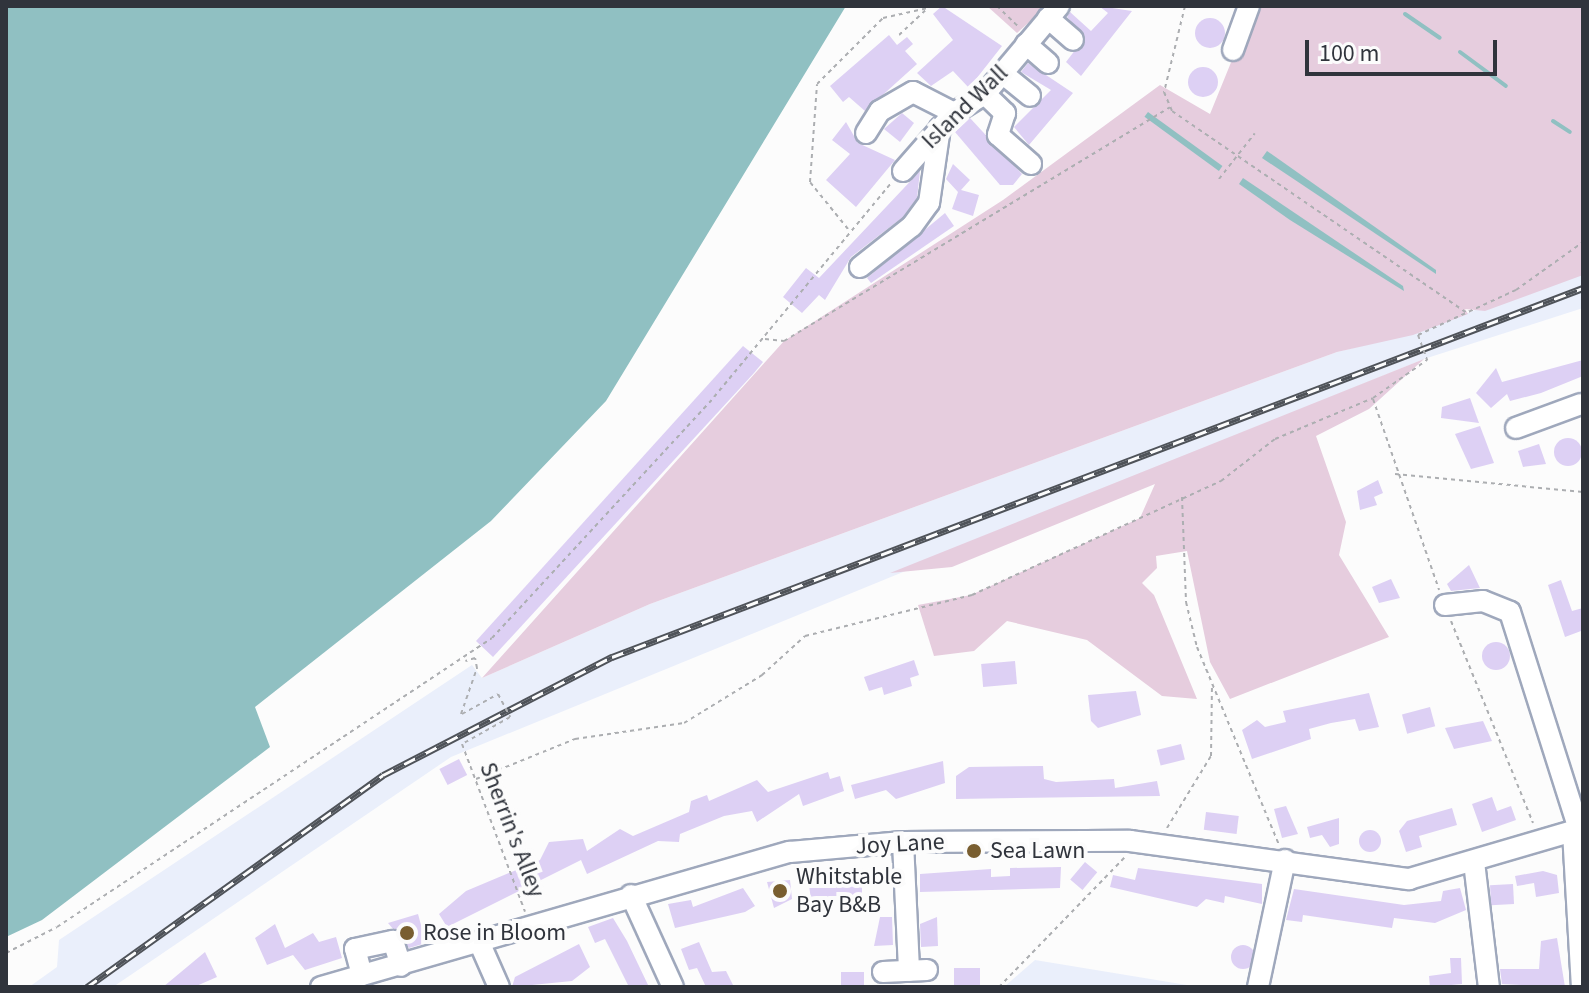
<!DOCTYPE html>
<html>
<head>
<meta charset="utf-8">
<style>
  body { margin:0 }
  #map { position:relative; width:1589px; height:993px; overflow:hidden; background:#fcfcfc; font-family:"Source Sans 3",sans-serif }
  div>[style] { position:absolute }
  .built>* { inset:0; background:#eaeffb }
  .green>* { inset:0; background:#e6cdde }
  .water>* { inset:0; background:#90c0c2; transform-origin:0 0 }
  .stream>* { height:4px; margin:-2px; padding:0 2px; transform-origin:2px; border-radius:2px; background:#90c0c2 }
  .building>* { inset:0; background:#ddd0f4; transform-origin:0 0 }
  .round { border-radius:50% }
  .path>* { height:2px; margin-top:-1px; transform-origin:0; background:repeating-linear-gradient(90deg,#acaeb1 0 4px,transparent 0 8px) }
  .roads { filter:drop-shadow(2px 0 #9fa8bc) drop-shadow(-2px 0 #9fa8bc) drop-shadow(0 2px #9fa8bc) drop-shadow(0 -2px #9fa8bc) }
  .minor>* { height:20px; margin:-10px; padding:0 10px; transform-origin:10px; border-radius:10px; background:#fff }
  .rail>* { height:7px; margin-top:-3.5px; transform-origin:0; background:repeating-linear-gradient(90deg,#fcfcfc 0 12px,#4f5359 0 24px); box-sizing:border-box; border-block:2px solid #4f5359 }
  .path-bridge>* { height:2px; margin-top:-1px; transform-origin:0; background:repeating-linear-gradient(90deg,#acaeb1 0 4px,transparent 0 8px) }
  .dots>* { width:22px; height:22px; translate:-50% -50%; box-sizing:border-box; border:4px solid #fcfcfc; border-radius:50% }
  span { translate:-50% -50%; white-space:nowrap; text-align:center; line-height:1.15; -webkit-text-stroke:8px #fcfcfc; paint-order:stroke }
  .street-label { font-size:24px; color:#30343c }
  .poi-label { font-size:24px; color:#30343c }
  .left { translate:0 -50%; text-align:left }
  .frame { position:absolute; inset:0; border:8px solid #30343c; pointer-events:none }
  .scale { position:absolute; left:1305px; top:40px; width:192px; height:36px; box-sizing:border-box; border:4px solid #30343c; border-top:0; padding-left:10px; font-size:24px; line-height:28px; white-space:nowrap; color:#30343c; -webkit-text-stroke:6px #fcfcfc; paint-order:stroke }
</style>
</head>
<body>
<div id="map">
  <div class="built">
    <i style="clip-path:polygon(1583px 267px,1583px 308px,1424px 359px,451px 757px,113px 987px,29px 987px,57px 967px,59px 940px,472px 665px,482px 678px,650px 604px,1337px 352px,1425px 330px)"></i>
    <i style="clip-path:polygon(1035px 960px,1199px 987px,1004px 987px)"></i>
  </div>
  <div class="green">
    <i style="clip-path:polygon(987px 6px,1047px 6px,1017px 33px)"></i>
    <i style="clip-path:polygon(1254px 6px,1583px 6px,1583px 275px,1485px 311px,1465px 309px,1468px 314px,1413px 335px,1337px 352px,650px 604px,482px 678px,784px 341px,1003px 200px,1160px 85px,1210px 114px)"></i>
    <i style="clip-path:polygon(1424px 359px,1369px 409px,1316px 436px,1346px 522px,1339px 555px,1389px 637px,1230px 699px,1210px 662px,1187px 551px,1156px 556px,1157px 568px,1142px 583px,1154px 595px,1197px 699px,1162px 696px,1087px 640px,1007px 621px,974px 651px,934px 656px,918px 605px,971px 595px,1127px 524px,1140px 518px,1155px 484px,952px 567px,890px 573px)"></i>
  </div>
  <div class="water">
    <i style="clip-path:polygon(6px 6px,846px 6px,606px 401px,491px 521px,255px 707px,270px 747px,42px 920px,6px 937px)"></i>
    <i style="left:1148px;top:112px;width:92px;height:6px;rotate:36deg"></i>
    <i style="clip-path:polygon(1267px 151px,1436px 270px,1436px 274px,1262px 158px)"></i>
    <i style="clip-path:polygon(1243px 178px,1403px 286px,1404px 291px,1290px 220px,1239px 184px)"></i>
  </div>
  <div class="stream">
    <i style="left:1405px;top:14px;width:42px;rotate:34.4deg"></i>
    <i style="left:1460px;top:52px;width:57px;rotate:36.5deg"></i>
    <i style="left:1553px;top:121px;width:20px;rotate:33deg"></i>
  </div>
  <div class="building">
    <i style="clip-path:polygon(942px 6px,1002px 46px,969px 88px,953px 71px,931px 86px,917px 73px,953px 40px,933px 14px)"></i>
    <i style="clip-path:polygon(1099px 6px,1132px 11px,1081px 76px,1066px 62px,1085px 37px,1067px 17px,1070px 12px,1091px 31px,1108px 13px)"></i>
    <i class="round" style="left:1195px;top:18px;width:30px;height:30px"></i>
    <i style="clip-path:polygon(889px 35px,897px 45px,907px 37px,913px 44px,905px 51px,917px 64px,865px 111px,849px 97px,843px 102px,830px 86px)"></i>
    <i style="clip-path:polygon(1028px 63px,1073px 93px,1029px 145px,1014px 127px,1051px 90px,1021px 72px)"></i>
    <i class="round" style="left:1188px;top:67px;width:30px;height:30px"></i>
    <i style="clip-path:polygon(902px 113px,914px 123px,900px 142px,884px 129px)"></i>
    <i style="clip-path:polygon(970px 118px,1022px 174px,1013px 185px,1000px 185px,955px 132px)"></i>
    <i style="clip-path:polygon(846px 122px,858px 143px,895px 160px,856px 207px,826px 180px,850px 154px,832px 140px)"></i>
    <i style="clip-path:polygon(953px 164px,970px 180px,961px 190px,979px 195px,973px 216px,952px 209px,958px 192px,946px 179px)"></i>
    <i style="clip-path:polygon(920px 171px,917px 198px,903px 217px,851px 257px,825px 300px,819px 295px,802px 313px,783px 297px,806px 268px,819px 278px)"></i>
    <i style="clip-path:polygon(945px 213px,954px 226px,871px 283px,867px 278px)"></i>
    <i style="clip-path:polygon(743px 346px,763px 362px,754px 373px,493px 657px,476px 641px)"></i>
    <i style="clip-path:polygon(1583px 360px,1583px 376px,1541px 393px,1510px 401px,1507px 394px,1491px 408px,1476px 393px,1496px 368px,1502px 382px)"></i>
    <i style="clip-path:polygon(1470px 398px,1479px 423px,1441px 418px,1442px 407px)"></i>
    <i style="clip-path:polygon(1480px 426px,1494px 463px,1471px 469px,1455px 434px)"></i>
    <i class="round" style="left:1554px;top:438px;width:28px;height:28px"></i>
    <i style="clip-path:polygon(1539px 444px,1546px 464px,1523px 467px,1518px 451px)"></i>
    <i style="clip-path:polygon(1378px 480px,1383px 493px,1374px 497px,1377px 505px,1360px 510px,1357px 491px)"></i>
    <i style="clip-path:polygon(1469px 565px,1480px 588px,1451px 591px,1447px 584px)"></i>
    <i style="clip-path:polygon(1391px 579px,1400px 598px,1379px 603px,1372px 587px)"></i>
    <i style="clip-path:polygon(1561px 580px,1572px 611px,1583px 608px,1581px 631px,1565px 637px,1548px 585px)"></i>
    <i class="round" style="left:1482px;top:642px;width:28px;height:28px"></i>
    <i style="clip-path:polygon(914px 660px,919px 675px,910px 678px,912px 686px,884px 695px,882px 687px,869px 691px,864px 677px)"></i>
    <i style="left:1015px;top:661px;width:23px;height:34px;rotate:85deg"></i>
    <i style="clip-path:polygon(1136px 691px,1141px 715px,1098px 728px,1091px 721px,1088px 695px)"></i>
    <i style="clip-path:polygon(1369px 693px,1379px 727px,1359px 731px,1355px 719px,1331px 723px,1309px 729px,1311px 739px,1252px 759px,1242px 730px,1257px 720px,1265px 727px,1286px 722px,1283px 711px)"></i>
    <i style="left:1430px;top:707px;width:20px;height:29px;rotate:75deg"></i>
    <i style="clip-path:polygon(1483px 721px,1492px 741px,1454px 749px,1445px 728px)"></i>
    <i style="left:1181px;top:744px;width:16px;height:25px;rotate:76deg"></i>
    <i style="left:459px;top:759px;width:18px;height:22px;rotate:63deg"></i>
    <i style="clip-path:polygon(943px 761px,945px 783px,896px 799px,886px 790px,855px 799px,851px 785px)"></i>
    <i style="clip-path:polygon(1043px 766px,1044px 779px,1056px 782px,1114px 779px,1115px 788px,1157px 781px,1160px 796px,956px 799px,956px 776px,969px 767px)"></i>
    <i style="clip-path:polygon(828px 772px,830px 779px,840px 776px,844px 791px,803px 806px,799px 794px,757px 822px,752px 811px,724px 816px,680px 834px,679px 842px,658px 841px,587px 874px,581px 860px,447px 927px,439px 914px,466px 891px,540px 860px,549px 842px,583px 839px,587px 851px,620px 829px,633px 836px,689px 812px,691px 801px,707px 795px,709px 801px,757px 780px,768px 792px)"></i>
    <i style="clip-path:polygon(1492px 797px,1497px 811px,1511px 806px,1516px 820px,1482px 832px,1472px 804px)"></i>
    <i style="clip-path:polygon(1286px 806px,1298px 834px,1282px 838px,1274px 809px)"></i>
    <i style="clip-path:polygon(1452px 808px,1457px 825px,1419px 836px,1422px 847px,1406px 852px,1399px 831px,1407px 821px)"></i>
    <i style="left:1206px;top:812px;width:33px;height:18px;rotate:7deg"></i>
    <i style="clip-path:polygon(1339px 818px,1339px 844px,1330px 847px,1322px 835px,1310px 838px,1307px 827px)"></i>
    <i class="round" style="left:1359px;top:830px;width:22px;height:22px"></i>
    <i style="left:1085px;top:862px;width:16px;height:23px;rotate:40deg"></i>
    <i style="clip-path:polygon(1061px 867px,1060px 888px,920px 892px,920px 874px,991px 869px,991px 877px,1010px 876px,1010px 868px)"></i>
    <i style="clip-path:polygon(1138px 868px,1262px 884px,1262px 904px,1225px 896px,1224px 903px,1206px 899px,1197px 907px,1110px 887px,1113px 875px,1135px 880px)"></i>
    <i style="clip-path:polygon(850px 871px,891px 872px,892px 884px,862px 886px,862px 898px,823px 898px,824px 906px,812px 907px,808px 878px,850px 878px)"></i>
    <i style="clip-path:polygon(1543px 871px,1557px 875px,1559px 893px,1536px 897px,1534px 883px,1517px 886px,1515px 876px)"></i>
    <i style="clip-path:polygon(790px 880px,792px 899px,774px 908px,767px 882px)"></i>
    <i style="left:1513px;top:884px;width:20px;height:23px;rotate:87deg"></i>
    <i style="clip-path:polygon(743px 888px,755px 906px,745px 912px,675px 928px,668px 904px,691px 900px,693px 907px)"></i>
    <i style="clip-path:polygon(1294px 889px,1404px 905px,1441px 901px,1443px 891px,1460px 888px,1466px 910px,1435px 923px,1394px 918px,1392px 928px,1303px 915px,1302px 922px,1286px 920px)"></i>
    <i style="clip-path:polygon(418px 914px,426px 943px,409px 948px,388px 923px)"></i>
    <i style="clip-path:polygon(880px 917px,892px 917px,893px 945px,874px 946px)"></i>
    <i style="clip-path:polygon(937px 917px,938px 946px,921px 947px,920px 924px)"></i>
    <i style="clip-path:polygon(613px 918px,627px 941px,649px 987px,629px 987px,605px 939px,595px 943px,588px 927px)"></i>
    <i style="clip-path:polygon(275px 924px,285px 948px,313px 933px,319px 942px,336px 937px,342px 958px,305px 970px,293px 955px,267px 965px,255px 938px)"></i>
    <i style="clip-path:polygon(1557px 938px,1565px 987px,1502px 984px,1500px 969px,1539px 969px,1541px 941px)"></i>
    <i style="clip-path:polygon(699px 942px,712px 972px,726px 971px,734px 987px,706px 987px,697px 968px,689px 970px,681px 949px)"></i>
    <i style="clip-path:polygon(579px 944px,590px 967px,572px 981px,512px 987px,515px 977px)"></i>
    <i class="round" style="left:1231px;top:945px;width:24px;height:24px"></i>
    <i style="clip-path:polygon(205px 952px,217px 977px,194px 987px,163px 987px)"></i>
    <i style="clip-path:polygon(1450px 958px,1461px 958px,1462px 984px,1430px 987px,1429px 976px,1451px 973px)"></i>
    <i style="left:954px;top:968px;width:26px;height:19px"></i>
    <i style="left:864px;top:972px;width:15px;height:23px;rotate:90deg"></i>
  </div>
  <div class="path">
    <i style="left:997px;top:6px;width:30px;rotate:44deg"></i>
    <i style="left:1185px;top:6px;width:89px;rotate:103.7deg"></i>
    <i style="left:1164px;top:92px;width:21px;rotate:67deg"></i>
    <i style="left:1172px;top:111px;width:359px;rotate:34.4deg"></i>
    <i style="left:899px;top:35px;width:42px;rotate:-43.1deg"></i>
    <i style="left:1219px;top:179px;width:58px;rotate:-52deg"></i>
    <i style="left:848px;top:229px;width:60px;rotate:-129deg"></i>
    <i style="left:810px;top:182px;width:98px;rotate:-85.9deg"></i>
    <i style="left:817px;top:84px;width:93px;rotate:-45deg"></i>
    <i style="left:883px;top:18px;width:46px;rotate:-12.5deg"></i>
    <i style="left:1418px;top:335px;width:108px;rotate:-24.7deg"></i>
    <i style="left:1516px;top:290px;width:82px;rotate:-35.6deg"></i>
    <i style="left:765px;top:339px;width:19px;rotate:6deg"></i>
    <i style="left:784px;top:341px;width:451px;rotate:-31.2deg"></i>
    <i style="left:1373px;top:399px;width:202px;rotate:70.9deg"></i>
    <i style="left:1395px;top:474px;width:189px;rotate:5.5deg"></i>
    <i style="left:1182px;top:497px;width:105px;rotate:87.8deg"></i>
    <i style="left:1186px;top:602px;width:46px;rotate:76.3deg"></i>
    <i style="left:1197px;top:647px;width:214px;rotate:67.5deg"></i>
    <i style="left:1451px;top:621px;width:218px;rotate:67.9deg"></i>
    <i style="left:461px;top:714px;width:49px;rotate:-70.8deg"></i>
    <i style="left:477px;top:668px;width:10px;rotate:-101deg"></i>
    <i style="left:475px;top:658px;width:10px;rotate:163deg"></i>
    <i style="left:462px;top:714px;width:41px;rotate:-29.1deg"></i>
    <i style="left:510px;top:717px;width:55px;rotate:150.6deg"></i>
    <i style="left:462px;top:744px;width:179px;rotate:69.4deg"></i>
    <i style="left:476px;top:779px;width:107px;rotate:-22deg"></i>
    <i style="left:575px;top:739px;width:110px;rotate:-8.4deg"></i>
    <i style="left:684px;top:723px;width:92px;rotate:-31.6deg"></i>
    <i style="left:762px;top:675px;width:58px;rotate:-42.2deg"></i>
    <i style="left:805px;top:636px;width:172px;rotate:-13.8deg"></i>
    <i style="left:972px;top:595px;width:274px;rotate:-24.6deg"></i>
    <i style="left:1221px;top:481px;width:68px;rotate:-37.9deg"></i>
    <i style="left:1275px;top:439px;width:106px;rotate:-22.7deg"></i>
    <i style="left:1373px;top:398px;width:66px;rotate:-35.1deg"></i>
    <i style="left:1167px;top:828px;width:84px;rotate:-58.6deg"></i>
    <i style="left:1211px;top:756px;width:69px;rotate:-89.2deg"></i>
    <i style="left:6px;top:953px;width:57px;rotate:-27deg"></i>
    <i style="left:57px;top:927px;width:522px;rotate:-33.6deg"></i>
    <i style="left:492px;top:638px;width:328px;rotate:-47.3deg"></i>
    <i style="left:714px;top:397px;width:279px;rotate:-50.4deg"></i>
    <i style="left:999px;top:987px;width:180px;rotate:-45.9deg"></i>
  </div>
  <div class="roads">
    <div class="minor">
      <i style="left:1048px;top:18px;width:33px;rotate:41deg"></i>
      <i style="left:1026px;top:44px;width:29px;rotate:41deg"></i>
      <i style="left:1233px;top:50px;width:47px;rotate:-70deg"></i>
      <i style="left:1002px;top:73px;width:36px;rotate:39deg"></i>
      <i style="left:985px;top:94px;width:28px;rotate:44deg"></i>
      <i style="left:1005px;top:113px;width:23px;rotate:108deg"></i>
      <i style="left:998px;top:135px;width:44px;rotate:41.3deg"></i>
      <i style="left:866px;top:133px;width:26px;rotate:-58deg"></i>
      <i style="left:880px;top:111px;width:38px;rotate:-30deg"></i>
      <i style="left:913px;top:92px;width:46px;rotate:27.1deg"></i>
      <i style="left:903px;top:171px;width:77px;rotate:-48.7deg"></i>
      <i style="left:954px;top:113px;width:36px;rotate:-32deg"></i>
      <i style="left:985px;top:94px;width:115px;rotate:-49.9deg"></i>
      <i style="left:860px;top:267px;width:66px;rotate:-38.3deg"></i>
      <i style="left:912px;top:226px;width:29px;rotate:-54deg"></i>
      <i style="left:929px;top:203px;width:76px;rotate:-81.7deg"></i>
      <i style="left:1516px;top:428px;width:69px;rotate:-20.3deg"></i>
      <i style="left:1445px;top:605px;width:38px;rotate:-6deg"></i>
      <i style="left:1483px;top:601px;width:29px;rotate:22deg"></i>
      <i style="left:1510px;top:612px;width:228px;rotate:72.4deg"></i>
      <i style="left:1573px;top:832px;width:155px;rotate:86.7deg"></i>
      <i style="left:903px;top:842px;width:129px;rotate:87.3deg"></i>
      <i style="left:1474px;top:862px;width:126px;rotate:83.2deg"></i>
      <i style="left:631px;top:895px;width:101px;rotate:65.5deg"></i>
      <i style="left:480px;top:944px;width:47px;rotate:66.2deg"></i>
      <i style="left:883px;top:972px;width:44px;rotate:-2.6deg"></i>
      <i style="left:362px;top:975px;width:27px;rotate:-105deg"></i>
      <i style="left:355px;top:949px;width:39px;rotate:-12deg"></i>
      <i style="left:393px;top:941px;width:26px;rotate:72deg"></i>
      <i style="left:321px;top:987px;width:488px;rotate:-16.1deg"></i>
      <i style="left:790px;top:852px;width:113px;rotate:-5.1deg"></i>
      <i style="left:903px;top:842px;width:227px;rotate:-0.3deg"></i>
      <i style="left:1130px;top:841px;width:282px;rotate:7.8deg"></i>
      <i style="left:1409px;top:879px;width:181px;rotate:-16.3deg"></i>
      <i style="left:1258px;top:987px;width:130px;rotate:-78deg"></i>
    </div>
  </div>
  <div class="rail">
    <i style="left:87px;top:987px;width:364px;rotate:-35.6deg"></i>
    <i style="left:383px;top:775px;width:258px;rotate:-27.3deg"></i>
    <i style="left:612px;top:657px;width:1039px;rotate:-20.81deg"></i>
  </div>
  <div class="path-bridge">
    <i style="left:1418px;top:335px;width:27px;rotate:70deg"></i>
    <i style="left:498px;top:694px;width:26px;rotate:62deg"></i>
  </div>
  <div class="dots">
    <i style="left:974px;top:851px;background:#795e30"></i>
    <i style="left:780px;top:891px;background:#795e30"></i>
    <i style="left:407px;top:933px;background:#795e30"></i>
  </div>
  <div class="street-label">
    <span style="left:965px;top:107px;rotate:-44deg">Island Wall</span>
    <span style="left:512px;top:830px;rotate:69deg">Sherrin's Alley</span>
    <span style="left:900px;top:844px;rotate:-3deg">Joy Lane</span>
  </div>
  <div class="poi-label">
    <span class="left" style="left:990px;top:851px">Sea Lawn</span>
    <span class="left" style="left:796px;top:891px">Whitstable<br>Bay B&amp;B</span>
    <span class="left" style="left:423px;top:933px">Rose in Bloom</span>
  </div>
  <div class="frame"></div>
  <div class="scale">100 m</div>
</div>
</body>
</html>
